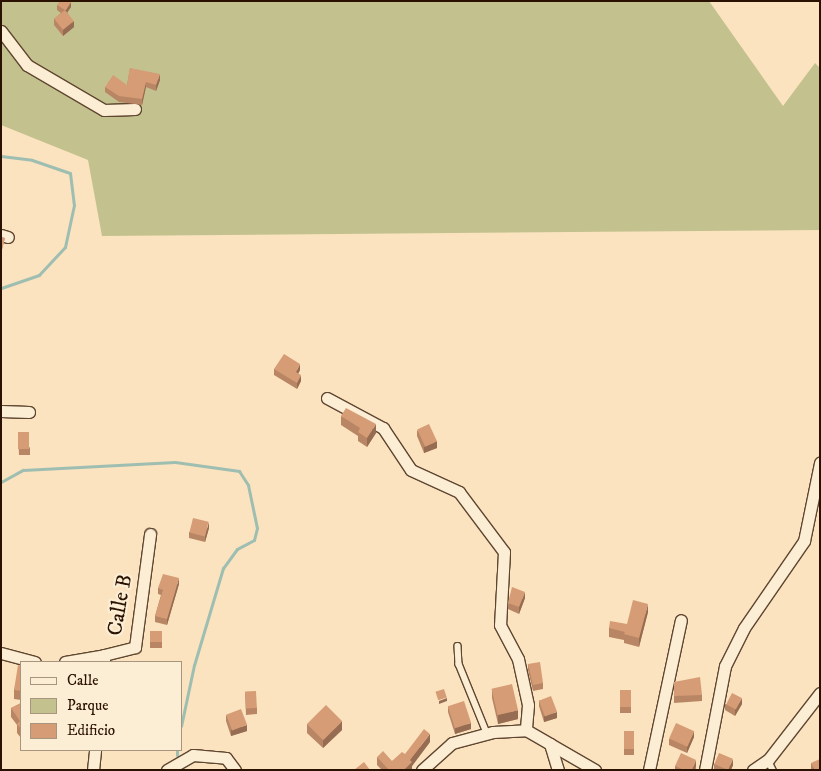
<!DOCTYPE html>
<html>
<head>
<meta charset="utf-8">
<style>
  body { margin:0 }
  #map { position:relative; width:821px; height:771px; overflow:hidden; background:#fbe3bf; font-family:"IM FELL DW Pica",serif }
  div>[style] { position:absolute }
  .green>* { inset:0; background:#c3c28e }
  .stream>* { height:3px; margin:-1.5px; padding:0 1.5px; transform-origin:1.5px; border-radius:1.5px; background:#9fbeb2 }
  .roads { filter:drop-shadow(1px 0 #5f4630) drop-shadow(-1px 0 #5f4630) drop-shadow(0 1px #5f4630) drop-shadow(0 -1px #5f4630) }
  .service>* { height:5.5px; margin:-2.75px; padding:0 2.75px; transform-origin:2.75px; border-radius:2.75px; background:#fcedd5 }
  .minor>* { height:11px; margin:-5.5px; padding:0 5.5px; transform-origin:5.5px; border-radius:5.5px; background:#fcedd5 }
  .wall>* { inset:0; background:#b88665; transform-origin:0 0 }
  .shaded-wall>* { inset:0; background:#966d52 }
  .building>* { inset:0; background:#d69c75; transform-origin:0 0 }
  span { translate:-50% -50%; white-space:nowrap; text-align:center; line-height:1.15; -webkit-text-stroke:4.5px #fcedd5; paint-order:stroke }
  .street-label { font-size:21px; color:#2b1200 }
  .frame { position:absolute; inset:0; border:2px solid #2b1200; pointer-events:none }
  .legend { position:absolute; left:20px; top:661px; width:162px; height:90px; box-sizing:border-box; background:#fcedd5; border:1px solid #a89580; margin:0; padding:6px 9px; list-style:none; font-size:15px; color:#2b1200 }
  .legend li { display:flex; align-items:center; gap:10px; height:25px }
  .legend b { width:25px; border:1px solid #a89580 }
</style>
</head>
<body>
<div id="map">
  <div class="green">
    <i style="clip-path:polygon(1px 1px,709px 1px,783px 106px,815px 63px,820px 68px,820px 230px,102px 236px,88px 160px,1px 125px)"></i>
  </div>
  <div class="stream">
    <i style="left:1px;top:156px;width:31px;rotate:7deg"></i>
    <i style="left:32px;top:160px;width:40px;rotate:18.9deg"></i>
    <i style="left:70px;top:173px;width:32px;rotate:83deg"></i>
    <i style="left:74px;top:205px;width:43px;rotate:102.1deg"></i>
    <i style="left:65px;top:247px;width:38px;rotate:133deg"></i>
    <i style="left:39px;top:275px;width:40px;rotate:161.1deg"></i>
    <i style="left:1px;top:482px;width:25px;rotate:-29deg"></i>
    <i style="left:23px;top:470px;width:152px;rotate:-3deg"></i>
    <i style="left:175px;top:462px;width:65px;rotate:8deg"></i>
    <i style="left:239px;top:471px;width:17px;rotate:57deg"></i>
    <i style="left:248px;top:485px;width:44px;rotate:78.2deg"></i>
    <i style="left:257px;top:528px;width:12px;rotate:104deg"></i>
    <i style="left:254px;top:540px;width:19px;rotate:152deg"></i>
    <i style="left:237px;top:549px;width:24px;rotate:126deg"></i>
    <i style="left:223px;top:568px;width:101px;rotate:106.6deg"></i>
    <i style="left:194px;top:665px;width:62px;rotate:102deg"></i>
    <i style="left:177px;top:755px;width:5px;rotate:-90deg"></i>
  </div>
  <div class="roads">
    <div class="service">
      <i style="left:458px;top:646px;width:18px;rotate:87deg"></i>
      <i style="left:459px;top:664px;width:74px;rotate:67.9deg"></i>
      <i style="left:768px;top:760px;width:11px;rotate:63deg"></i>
    </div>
    <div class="minor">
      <i style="left:1px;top:31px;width:43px;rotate:52.6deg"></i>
      <i style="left:27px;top:65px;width:89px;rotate:30.3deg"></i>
      <i style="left:104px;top:110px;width:31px;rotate:-2deg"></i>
      <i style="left:1px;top:235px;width:7px;rotate:16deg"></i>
      <i style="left:327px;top:398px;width:64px;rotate:28.2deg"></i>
      <i style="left:383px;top:428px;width:50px;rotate:56.3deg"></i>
      <i style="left:411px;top:470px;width:53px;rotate:24.6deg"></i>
      <i style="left:459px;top:492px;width:75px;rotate:53.1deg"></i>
      <i style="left:504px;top:552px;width:73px;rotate:93.1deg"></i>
      <i style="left:500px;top:625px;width:38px;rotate:62deg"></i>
      <i style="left:518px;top:659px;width:47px;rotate:77.7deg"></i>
      <i style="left:528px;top:705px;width:25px;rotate:95deg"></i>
      <i style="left:1px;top:411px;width:28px;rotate:2deg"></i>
      <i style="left:1px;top:653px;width:35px;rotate:15deg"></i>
      <i style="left:65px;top:662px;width:40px;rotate:-10deg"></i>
      <i style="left:104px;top:662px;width:7px;rotate:-90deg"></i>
      <i style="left:104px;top:655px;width:32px;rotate:-14deg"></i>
      <i style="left:135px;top:647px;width:114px;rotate:-82.4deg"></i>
      <i style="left:526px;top:730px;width:28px;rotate:30deg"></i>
      <i style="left:550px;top:744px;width:27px;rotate:73deg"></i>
      <i style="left:550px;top:744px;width:52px;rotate:30deg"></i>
      <i style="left:93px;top:770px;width:20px;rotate:-84deg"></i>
      <i style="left:167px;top:770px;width:30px;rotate:-30deg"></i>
      <i style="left:193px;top:755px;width:33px;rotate:5deg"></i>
      <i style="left:226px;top:758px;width:15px;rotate:53deg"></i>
      <i style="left:422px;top:770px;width:40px;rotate:-42deg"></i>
      <i style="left:452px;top:743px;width:42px;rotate:-15deg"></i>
      <i style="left:493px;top:732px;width:33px;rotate:-3deg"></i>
      <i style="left:649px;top:770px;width:153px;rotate:-78deg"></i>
      <i style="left:705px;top:770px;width:106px;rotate:-79.1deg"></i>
      <i style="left:725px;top:666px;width:42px;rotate:-63.4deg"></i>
      <i style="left:744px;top:628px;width:106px;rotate:-55.4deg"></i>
      <i style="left:804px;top:541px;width:80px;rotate:-78.4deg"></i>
      <i style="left:753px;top:770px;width:18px;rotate:-34deg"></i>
      <i style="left:768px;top:760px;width:85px;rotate:-52.2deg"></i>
    </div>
  </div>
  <div class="wall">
    <i style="clip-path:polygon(57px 5px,71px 7px,67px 12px,74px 27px,63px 36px,54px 25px,54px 19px,61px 13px,57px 10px)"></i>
    <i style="clip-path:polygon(130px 68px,160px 80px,156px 91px,146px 87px,142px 105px,119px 102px,105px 92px,105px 87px,127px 85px)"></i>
    <i style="left:1px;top:237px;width:4px;height:17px;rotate:14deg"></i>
    <i style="clip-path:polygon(274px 369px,300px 370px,298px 374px,301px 381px,297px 389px,274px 375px)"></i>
    <i style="clip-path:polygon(341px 416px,376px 433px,367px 447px,358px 441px,358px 436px,341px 425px)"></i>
    <i style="clip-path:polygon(417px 430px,437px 448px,424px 453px,417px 436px)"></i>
    <i style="clip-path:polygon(18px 432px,30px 448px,30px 455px,19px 455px)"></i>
    <i style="clip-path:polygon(209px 528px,205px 542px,189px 538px,189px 532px)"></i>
    <i style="clip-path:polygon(179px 584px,167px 625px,155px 622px,155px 616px,161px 595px,158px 594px,158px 588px)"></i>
    <i style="clip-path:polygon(525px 598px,519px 614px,508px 609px,508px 603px)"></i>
    <i style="clip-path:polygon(648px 612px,639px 647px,624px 643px,624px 640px,609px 637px,609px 628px,627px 624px)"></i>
    <i style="left:150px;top:631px;width:12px;height:17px"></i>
    <i style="clip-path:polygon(528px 664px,543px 683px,543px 689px,533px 691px,528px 670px)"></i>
    <i style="clip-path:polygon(21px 666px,21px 700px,14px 699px,14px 690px)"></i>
    <i style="clip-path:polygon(674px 682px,702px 695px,702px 701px,674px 703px)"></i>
    <i style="clip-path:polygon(492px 689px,518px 719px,498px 724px,492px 698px)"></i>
    <i style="left:620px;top:690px;width:11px;height:23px"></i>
    <i style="clip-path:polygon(245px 692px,257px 708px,257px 714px,246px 715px)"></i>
    <i style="clip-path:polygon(539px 700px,557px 718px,544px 722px,539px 706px)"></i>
    <i style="clip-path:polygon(21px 703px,21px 738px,17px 733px,17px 725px,11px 717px,11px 708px)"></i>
    <i style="clip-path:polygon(725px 704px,742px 704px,735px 716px,725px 710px)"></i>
    <i style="clip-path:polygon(448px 706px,471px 729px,455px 734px,448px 712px)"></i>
    <i style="clip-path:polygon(226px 715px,247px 731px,231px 736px,226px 721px)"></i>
    <i style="clip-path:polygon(307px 724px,342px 730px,323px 748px,307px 733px)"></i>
    <i style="left:624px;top:731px;width:10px;height:24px"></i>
    <i style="clip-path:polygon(694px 737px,687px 753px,669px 745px,669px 739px)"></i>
    <i style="clip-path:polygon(430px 742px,412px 766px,412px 770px,382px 770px,377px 765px,377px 757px,392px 761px)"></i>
    <i style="clip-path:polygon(811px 763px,820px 770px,811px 770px)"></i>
    <i style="clip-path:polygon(714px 764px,733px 765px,731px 770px,714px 770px)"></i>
    <i style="left:675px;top:766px;width:21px;height:4px"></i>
  </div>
  <div class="shaded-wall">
    <i style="clip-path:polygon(71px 2px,71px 7px,65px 16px,65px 10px)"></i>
    <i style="clip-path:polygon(74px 21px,74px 27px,63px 36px,63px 30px)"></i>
    <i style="clip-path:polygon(160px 74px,160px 80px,156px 91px,156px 85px)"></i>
    <i style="clip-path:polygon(146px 82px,146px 87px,142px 105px,142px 99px)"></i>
    <i style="clip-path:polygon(300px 364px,300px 370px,296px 378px,296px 372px)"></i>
    <i style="clip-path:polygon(301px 375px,301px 381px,297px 389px,297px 383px)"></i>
    <i style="clip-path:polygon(376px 424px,376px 433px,367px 447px,367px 438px)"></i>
    <i style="clip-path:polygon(437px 441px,437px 448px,424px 453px,424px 447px)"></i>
    <i style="clip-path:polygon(209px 522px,209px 528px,205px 542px,205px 536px)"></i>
    <i style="clip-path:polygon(179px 578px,179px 584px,167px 625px,167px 619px)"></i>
    <i style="clip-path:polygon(525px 592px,525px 598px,519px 614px,519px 607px)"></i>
    <i style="clip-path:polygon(648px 604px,648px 612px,639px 647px,639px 638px)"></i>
    <i style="clip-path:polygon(447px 698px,447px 701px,439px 704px,439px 701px)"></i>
    <i style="clip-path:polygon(742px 698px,742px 704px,735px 716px,735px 710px)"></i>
    <i style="clip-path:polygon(518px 710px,518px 719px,498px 724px,498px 715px)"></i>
    <i style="clip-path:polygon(557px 712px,557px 718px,544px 722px,544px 716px)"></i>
    <i style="clip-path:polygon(342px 721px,342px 730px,323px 748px,323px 739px)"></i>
    <i style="clip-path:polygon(471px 723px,471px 729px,455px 734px,455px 728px)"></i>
    <i style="clip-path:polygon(247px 725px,247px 731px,231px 736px,231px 730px)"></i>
    <i style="clip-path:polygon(694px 731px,694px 737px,687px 753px,687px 747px)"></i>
    <i style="clip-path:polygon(430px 734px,430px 742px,412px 766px,412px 770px,404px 770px,410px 760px)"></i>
    <i style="clip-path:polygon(733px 759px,733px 765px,731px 770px,728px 770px)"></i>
    <i style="clip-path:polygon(696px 760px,696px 766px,694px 770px,692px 770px)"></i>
  </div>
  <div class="building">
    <i style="clip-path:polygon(60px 1px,71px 1px,71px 2px,66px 10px,65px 10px,57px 5px)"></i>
    <i style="left:65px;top:10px;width:14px;height:14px;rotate:51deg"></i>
    <i style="clip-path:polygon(130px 68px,160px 74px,156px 85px,146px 82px,142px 99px,119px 96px,105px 87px,113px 75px,127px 85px)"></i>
    <i style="left:1px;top:237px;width:4px;height:11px;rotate:14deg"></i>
    <i style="clip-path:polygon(284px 354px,300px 364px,296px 372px,301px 375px,297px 383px,274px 369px)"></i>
    <i style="clip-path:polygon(346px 408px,376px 424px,367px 438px,358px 432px,360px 428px,341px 416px)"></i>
    <i style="left:429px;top:424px;width:19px;height:13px;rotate:65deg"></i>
    <i style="left:18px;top:432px;width:11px;height:17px"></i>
    <i style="left:193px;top:518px;width:16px;height:15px;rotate:14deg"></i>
    <i style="clip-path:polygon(163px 574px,179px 578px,167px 619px,155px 616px,163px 590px,158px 588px)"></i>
    <i style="clip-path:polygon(512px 587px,525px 592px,519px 607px,508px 603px)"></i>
    <i style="clip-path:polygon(633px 600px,648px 604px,639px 638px,624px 634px,625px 632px,609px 628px,610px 621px,627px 624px)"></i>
    <i style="left:150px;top:631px;width:12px;height:11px"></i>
    <i style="clip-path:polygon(540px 662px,543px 683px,533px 685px,528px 664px)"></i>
    <i style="clip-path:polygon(18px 665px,21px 666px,21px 691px,14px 690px)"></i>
    <i style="clip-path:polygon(700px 677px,702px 695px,674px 696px,674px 682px)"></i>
    <i style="left:512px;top:684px;width:27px;height:21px;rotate:77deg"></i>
    <i style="left:444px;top:689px;width:9px;height:9px;rotate:72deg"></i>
    <i style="left:620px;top:690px;width:11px;height:17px"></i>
    <i style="left:256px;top:691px;width:17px;height:11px;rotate:87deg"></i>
    <i style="left:732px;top:693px;width:11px;height:13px;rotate:27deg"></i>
    <i style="left:551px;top:696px;width:17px;height:13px;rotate:69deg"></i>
    <i style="left:464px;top:701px;width:23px;height:17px;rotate:72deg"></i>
    <i style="clip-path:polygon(21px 703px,21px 729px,17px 724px,20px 721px,11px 708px)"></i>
    <i style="left:326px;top:705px;width:23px;height:27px;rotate:45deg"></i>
    <i style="left:241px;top:709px;width:17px;height:16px;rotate:69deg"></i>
    <i style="left:676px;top:723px;width:20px;height:17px;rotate:24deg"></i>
    <i style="clip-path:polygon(424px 729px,430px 734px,410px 760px,412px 762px,404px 770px,389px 770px,377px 757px,383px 751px,392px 761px,402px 752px,405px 754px)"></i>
    <i style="left:624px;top:731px;width:10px;height:18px"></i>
    <i style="clip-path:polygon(681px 753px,696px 760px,692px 770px,684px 770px,675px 766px)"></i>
    <i style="left:719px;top:753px;width:15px;height:12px;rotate:23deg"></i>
    <i style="clip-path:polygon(820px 759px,820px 770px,815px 770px,811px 763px)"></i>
    <i style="clip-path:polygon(364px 762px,370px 770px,354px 770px)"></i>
  </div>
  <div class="street-label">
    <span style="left:120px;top:605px;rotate:-80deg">Calle B</span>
  </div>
  <div class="frame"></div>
  <ul class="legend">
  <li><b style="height:6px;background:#fcedd5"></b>Calle</li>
  <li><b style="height:14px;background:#c3c28e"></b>Parque</li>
  <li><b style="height:14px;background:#d69c75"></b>Edificio</li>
  </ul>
</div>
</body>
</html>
